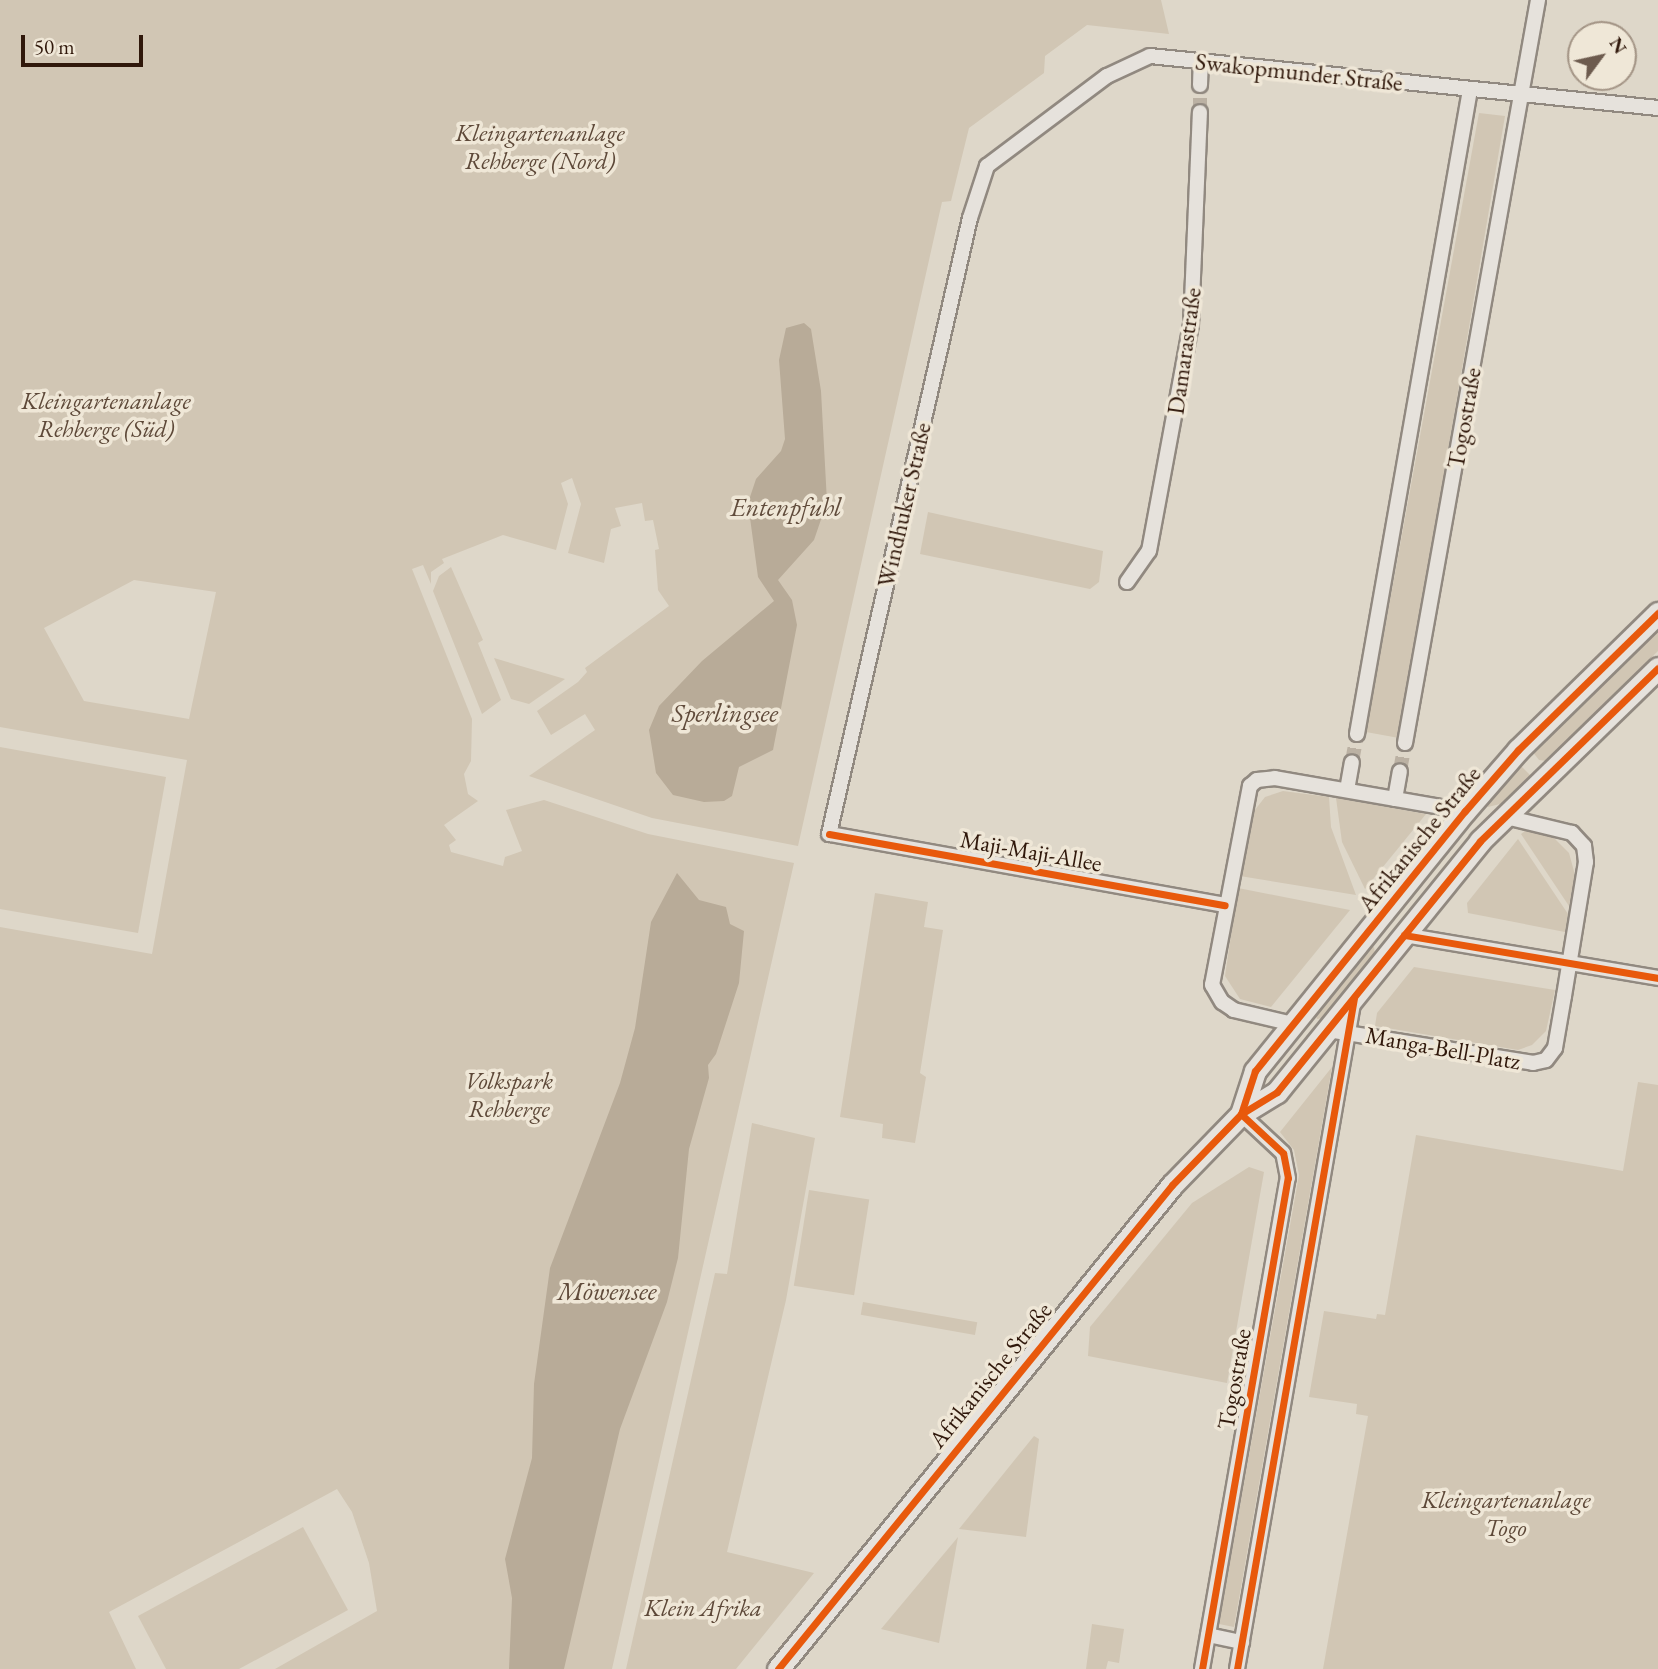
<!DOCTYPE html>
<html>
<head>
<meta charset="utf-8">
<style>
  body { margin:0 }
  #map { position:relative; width:1658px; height:1669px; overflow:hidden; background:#ded7c9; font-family:"EB Garamond",serif }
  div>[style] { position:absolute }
  .green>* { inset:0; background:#d1c6b4; transform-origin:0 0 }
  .water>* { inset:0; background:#b8ab98 }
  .street-tunnel>* { height:14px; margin-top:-7px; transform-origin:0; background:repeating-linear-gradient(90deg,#bbb1a3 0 14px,transparent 0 21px) }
  .roads { filter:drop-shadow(2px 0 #918980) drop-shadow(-2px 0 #918980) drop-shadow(0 2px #918980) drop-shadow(0 -2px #918980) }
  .street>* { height:14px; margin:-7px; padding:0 7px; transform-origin:7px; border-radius:7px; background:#e6e2dc }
  .secondary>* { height:21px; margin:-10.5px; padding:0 10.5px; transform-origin:10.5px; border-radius:10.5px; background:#e6e2dc }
  .cycleway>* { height:7px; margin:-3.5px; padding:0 3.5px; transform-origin:3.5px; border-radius:3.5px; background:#e8590c }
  span { translate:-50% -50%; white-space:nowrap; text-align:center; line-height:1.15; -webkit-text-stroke:7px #efe7d7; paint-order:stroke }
  .street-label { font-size:24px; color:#30180b }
  .park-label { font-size:24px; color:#5d4838; font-style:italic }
  .water-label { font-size:26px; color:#604b3b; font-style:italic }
  .north { position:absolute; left:1567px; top:21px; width:70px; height:70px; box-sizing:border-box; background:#efe7d7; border:2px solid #a39485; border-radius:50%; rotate:57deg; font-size:19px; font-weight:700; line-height:28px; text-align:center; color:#30180b }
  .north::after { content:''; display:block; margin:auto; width:24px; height:32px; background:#6d5b4e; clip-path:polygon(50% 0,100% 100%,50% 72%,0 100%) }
  .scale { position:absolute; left:21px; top:35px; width:122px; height:32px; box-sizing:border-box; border:4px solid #30180b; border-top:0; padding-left:9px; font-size:21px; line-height:24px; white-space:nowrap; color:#30180b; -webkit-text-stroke:5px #efe7d7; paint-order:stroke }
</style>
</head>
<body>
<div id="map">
  <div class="green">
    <i style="clip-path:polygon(evenodd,0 0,1161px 0,1169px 34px,1087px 25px,1045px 56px,1044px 73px,969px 128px,951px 201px,942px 202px,798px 846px,652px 818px,529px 776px,595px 730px,585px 714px,551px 735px,537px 711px,578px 682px,587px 672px,585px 668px,669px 606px,658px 590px,655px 550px,659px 549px,653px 520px,645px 521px,642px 503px,615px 508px,621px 526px,611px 529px,604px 563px,568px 553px,581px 504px,572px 478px,561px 483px,568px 504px,556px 550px,503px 535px,442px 559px,444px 563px,431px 572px,431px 584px,423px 565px,412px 569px,472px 719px,471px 761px,464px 774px,468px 794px,478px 801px,444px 825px,456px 840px,449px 845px,451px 852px,503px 866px,505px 857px,522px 851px,506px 810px,544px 800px,648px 834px,794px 863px,612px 1669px,275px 1669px,377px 1611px,369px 1563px,352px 1512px,337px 1489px,109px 1612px,136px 1669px,0 1669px,0 927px,152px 954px,187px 760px,0 727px,0 0,134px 580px,216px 592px,189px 719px,84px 701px,44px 628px,134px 580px)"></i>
    <i style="clip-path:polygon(1479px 113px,1505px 116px,1399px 738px,1366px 732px)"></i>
    <i style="clip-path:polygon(928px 512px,1103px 551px,1099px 582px,1090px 589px,920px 554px)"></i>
    <i style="clip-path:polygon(451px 567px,483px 640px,478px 643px,501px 700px,482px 714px,433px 591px,439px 576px)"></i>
    <i style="clip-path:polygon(1658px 622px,1658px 651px,1546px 761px,1539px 760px,1532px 751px)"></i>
    <i style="clip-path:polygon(494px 658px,565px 679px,529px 704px,511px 699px)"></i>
    <i style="clip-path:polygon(0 747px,166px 777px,138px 933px,0 909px)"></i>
    <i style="clip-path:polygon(1517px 762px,1531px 776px,1504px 803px,1488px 807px,1485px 803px)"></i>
    <i style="clip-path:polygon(1283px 791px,1329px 797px,1331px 827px,1356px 895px,1240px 876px,1251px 815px,1265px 797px)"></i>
    <i style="clip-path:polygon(1336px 798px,1426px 814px,1365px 889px,1342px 842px)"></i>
    <i style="clip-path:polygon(1525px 831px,1553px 837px,1569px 853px,1575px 875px,1569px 906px,1521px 834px)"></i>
    <i style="clip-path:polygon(1518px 839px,1568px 914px,1565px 932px,1468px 913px,1467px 903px)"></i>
    <i style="clip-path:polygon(1238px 888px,1350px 910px,1271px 1007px,1240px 999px,1225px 976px)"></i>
    <i style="clip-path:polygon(875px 893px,928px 902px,924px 927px,943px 930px,920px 1073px,926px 1077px,915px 1143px,882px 1138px,883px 1124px,840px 1117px)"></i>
    <i style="clip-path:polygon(1374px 947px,1375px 954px,1323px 1018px,1317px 1019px,1315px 1013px,1368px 948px)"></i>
    <i style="clip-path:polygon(1414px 967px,1555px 990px,1546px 1031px,1532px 1045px,1518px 1050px,1375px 1026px,1377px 1013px)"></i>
    <i style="clip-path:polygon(1332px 1067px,1234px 1627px,1219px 1624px,1299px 1175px,1294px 1150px,1280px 1132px)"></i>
    <i style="clip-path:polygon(1638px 1082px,1658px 1085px,1658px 1669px,1323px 1669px,1368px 1416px,1356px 1414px,1357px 1404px,1309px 1397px,1324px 1311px,1376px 1319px,1377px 1314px,1385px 1315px,1416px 1135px,1623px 1171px)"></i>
    <i style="clip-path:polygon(752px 1123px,815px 1138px,786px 1300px,727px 1552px,814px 1573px,736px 1669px,626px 1669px,715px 1273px,727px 1274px)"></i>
    <i style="clip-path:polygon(1249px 1167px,1264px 1172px,1227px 1383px,1088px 1356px,1090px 1327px,1192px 1203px)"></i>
    <i style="left:809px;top:1190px;width:61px;height:97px;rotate:9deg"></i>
    <i style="left:863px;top:1302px;width:116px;height:13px;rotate:10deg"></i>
    <i style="clip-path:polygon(1034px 1436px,1039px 1439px,1026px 1537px,959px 1529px)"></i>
    <i style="clip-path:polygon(303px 1527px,348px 1610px,239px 1669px,166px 1669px,138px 1616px)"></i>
    <i style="clip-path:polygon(958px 1537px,939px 1643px,881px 1629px)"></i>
    <i style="clip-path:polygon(1092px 1624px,1124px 1629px,1119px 1663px,1108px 1661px,1106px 1669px,1086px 1669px)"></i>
  </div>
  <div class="water">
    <i style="clip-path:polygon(804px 323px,811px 329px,821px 391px,827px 502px,814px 540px,778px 580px,792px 600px,797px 625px,773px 750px,739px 767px,732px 796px,724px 801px,704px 802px,673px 795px,656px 773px,649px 730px,659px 706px,702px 661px,774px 601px,758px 577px,748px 503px,756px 479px,781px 451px,785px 439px,779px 360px,786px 328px)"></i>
    <i style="clip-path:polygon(677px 873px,699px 900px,726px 907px,730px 924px,744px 931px,739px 983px,716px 1054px,708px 1065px,709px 1078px,689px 1149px,678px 1258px,667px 1302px,620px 1429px,564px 1669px,509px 1669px,512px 1598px,505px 1559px,532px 1458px,534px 1384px,550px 1268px,620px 1083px,635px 1028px,651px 922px)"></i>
  </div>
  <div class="street-tunnel">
    <i style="left:1200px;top:112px;width:27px;rotate:-90deg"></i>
    <i style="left:1352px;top:762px;width:28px;rotate:-80deg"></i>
    <i style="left:1400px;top:771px;width:28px;rotate:-80deg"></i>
  </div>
  <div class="roads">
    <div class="street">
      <i style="left:1200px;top:85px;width:23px;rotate:-88deg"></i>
      <i style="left:1127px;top:582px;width:38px;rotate:-55deg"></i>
      <i style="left:1149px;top:551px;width:230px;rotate:-79.5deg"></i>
      <i style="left:1191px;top:325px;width:213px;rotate:-87.6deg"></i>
      <i style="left:1357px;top:734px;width:654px;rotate:-80.05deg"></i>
      <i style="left:1405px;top:743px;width:755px;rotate:-79.85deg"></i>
      <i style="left:1347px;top:790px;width:28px;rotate:-80deg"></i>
      <i style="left:1395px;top:799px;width:28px;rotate:-80deg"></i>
      <i style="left:1225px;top:905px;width:402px;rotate:-169.8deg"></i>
      <i style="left:829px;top:834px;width:632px;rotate:-77.11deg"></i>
      <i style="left:970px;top:218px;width:55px;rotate:-71.9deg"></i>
      <i style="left:987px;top:166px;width:150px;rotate:-36.9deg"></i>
      <i style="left:1107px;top:76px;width:47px;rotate:-24.9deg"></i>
      <i style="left:1150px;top:56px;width:511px;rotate:5.84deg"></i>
      <i style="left:1404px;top:935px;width:258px;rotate:9.6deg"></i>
      <i style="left:1293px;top:1024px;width:61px;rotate:-166.7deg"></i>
      <i style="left:1234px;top:1010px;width:14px;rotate:-146deg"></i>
      <i style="left:1222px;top:1002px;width:20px;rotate:-120deg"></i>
      <i style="left:1212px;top:985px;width:203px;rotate:-79.2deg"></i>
      <i style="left:1250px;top:786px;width:9px;rotate:-41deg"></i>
      <i style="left:1257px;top:780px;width:18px;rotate:-6deg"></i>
      <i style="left:1275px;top:778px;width:193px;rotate:9.9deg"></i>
      <i style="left:1328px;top:1030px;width:208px;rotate:9.1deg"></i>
      <i style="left:1533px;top:1063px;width:13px;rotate:-13deg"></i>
      <i style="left:1546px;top:1060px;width:15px;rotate:-53deg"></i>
      <i style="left:1555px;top:1048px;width:53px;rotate:-80.2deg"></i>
      <i style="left:1564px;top:996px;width:136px;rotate:-80.7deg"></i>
      <i style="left:1586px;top:862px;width:16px;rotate:-97deg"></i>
      <i style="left:1584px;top:846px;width:18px;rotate:-133deg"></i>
      <i style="left:1572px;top:833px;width:68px;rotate:-166.4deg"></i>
      <i style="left:1208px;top:1635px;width:35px;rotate:12deg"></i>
      <i style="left:1202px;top:1669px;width:498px;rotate:-80.1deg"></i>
      <i style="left:1288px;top:1178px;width:25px;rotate:-101deg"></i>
      <i style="left:1283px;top:1153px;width:57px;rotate:-137.1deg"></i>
      <i style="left:1237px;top:1669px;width:681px;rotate:-80.11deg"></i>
    </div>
    <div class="secondary">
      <i style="left:1241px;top:1114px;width:45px;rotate:-72deg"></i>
      <i style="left:1255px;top:1071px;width:334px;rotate:-51.1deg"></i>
      <i style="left:1465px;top:811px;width:81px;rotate:-49deg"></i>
      <i style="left:1518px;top:750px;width:196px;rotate:-44.4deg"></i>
      <i style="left:778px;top:1669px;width:624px;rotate:-50.85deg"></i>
      <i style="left:1172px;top:1185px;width:99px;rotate:-45.8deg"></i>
      <i style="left:1241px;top:1114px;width:42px;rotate:-31.4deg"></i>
      <i style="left:1277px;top:1092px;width:323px;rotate:-51deg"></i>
      <i style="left:1480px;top:841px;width:248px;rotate:-44.2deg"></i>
    </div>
  </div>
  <div class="cycleway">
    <i style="left:829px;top:834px;width:402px;rotate:10.2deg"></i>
    <i style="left:1404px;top:935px;width:258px;rotate:9.6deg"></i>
    <i style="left:1241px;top:1114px;width:45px;rotate:-72deg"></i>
    <i style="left:1255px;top:1071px;width:334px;rotate:-51.1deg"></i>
    <i style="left:1465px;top:811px;width:81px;rotate:-49deg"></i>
    <i style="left:1518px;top:750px;width:196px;rotate:-44.4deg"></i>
    <i style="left:778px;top:1669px;width:624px;rotate:-50.85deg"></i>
    <i style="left:1172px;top:1185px;width:99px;rotate:-45.8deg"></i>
    <i style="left:1241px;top:1114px;width:42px;rotate:-31.4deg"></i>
    <i style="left:1277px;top:1092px;width:323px;rotate:-51deg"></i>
    <i style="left:1480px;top:841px;width:248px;rotate:-44.2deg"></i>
    <i style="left:1202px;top:1669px;width:498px;rotate:-80.1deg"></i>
    <i style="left:1288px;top:1178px;width:25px;rotate:-101deg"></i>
    <i style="left:1283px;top:1153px;width:57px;rotate:-137.1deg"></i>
    <i style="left:1237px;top:1669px;width:681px;rotate:-80.11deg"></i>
  </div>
  <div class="street-label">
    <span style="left:1299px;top:72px;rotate:6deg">Swakopmunder Straße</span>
    <span style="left:1184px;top:351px;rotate:-82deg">Damarastraße</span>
    <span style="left:1464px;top:418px;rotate:-80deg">Togostraße</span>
    <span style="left:904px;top:505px;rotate:-77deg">Windhuker Straße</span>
    <span style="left:1419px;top:839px;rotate:-51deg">Afrikanische Straße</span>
    <span style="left:1031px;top:851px;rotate:10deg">Maji-Maji-Allee</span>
    <span style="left:1443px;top:1048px;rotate:10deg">Manga-Bell-Platz</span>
    <span style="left:990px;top:1375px;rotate:-51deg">Afrikanische Straße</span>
    <span style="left:1234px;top:1379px;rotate:-80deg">Togostraße</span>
  </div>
  <div class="park-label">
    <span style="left:540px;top:147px">Kleingartenanlage<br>Rehberge (Nord)</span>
    <span style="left:106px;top:415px">Kleingartenanlage<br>Rehberge (Süd)</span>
    <span style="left:509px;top:1095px">Volkspark<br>Rehberge</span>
    <span style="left:1506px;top:1514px">Kleingartenanlage<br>Togo</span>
    <span style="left:703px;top:1608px">Klein Afrika</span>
  </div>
  <div class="water-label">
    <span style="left:786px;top:508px">Entenpfuhl</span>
    <span style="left:725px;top:714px">Sperlingsee</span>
    <span style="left:607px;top:1292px">Möwensee</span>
  </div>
  <div class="north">N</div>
  <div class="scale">50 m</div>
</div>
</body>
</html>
